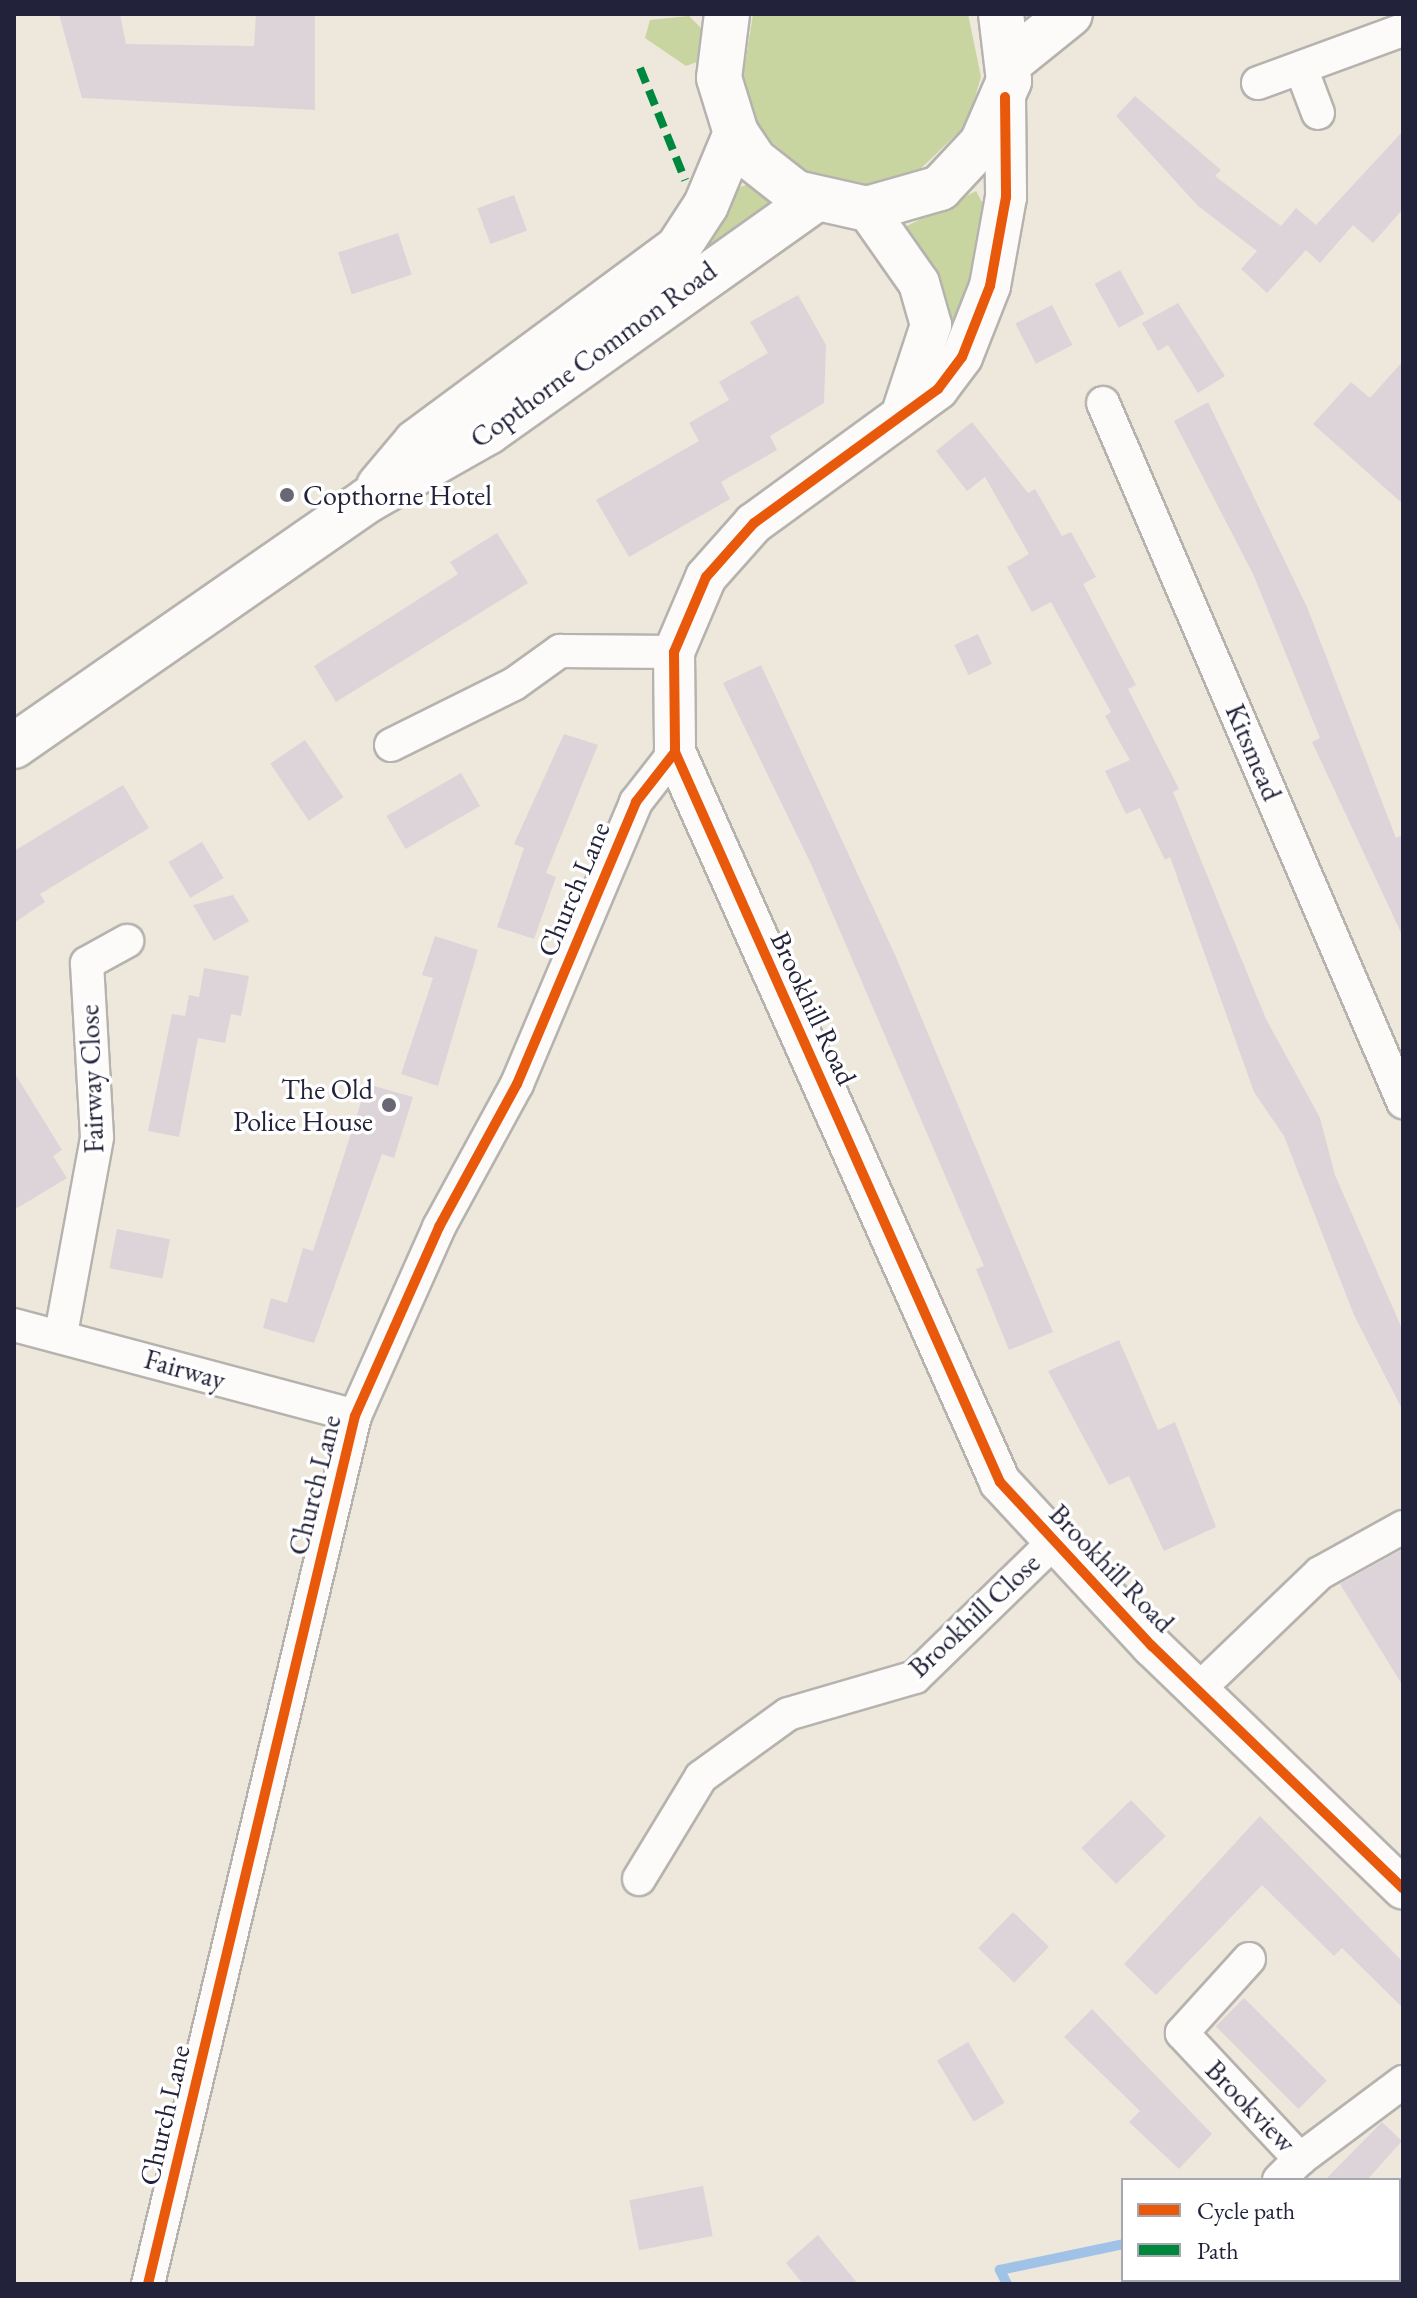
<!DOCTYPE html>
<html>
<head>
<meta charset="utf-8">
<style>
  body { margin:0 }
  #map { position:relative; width:1417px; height:2298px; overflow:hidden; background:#ede7dc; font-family:"EB Garamond",serif }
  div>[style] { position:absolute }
  .green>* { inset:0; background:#c9d5a0 }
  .stream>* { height:10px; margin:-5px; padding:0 5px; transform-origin:5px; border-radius:5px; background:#a1c2e7 }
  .building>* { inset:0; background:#ddd4da; transform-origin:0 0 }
  .roads { filter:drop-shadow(2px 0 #b6b3ae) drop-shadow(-2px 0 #b6b3ae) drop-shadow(0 2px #b6b3ae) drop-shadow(0 -2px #b6b3ae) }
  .minor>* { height:32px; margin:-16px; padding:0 16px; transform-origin:16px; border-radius:16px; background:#fcfbfa }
  .tertiary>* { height:40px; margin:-20px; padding:0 20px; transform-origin:20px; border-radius:20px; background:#fcfbfa }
  .trunk>* { height:44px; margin:-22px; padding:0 22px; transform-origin:22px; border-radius:22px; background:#fcfbfa }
  .quiet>* { height:8px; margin-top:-4px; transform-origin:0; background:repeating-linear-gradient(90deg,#00873e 0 16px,transparent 0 24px) }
  .cycleway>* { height:10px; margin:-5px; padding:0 5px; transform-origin:5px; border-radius:5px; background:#e8590c }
  .dots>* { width:22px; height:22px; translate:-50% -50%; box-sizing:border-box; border:4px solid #fff; border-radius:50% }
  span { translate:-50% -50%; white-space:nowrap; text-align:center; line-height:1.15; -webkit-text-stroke:7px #fff; paint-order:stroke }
  .street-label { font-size:28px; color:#22223b }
  .poi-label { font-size:28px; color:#22223b }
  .left { translate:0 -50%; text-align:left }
  .right { translate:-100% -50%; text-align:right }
  .frame { position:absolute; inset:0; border:16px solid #22223b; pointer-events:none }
  .legend { position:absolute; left:1121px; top:2178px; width:280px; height:104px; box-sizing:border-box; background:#fff; border:2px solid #a7a7b1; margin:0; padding:10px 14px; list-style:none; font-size:24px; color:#22223b }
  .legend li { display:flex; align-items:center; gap:16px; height:40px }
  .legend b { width:40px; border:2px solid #a7a7b1 }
</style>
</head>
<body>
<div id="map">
  <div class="green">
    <i style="clip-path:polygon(753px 14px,968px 14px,981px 77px,967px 124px,913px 176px,864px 187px,815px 179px,758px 130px,742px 83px)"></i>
    <i style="clip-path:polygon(689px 16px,702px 29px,699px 61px,686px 66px,645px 38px,650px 20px)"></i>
    <i style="clip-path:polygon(749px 184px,772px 201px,768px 218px,612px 316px,719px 225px,735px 189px)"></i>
    <i style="clip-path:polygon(976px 191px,984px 206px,982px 258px,959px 339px,947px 337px,943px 293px,903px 228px)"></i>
  </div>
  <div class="stream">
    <i style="left:1007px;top:2284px;width:16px;rotate:-117deg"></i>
    <i style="left:1000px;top:2270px;width:126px;rotate:-11.9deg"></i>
  </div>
  <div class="building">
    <i style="clip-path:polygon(59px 14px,120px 14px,126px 44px,254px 46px,256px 14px,315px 14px,315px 110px,82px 98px)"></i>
    <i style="clip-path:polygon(1135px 96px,1221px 170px,1215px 176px,1281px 226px,1296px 208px,1316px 225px,1403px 131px,1403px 209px,1373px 243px,1353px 225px,1320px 263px,1306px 250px,1267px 293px,1241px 269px,1257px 251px,1198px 206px,1116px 116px)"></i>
    <i style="left:514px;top:195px;width:38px;height:39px;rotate:70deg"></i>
    <i style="left:398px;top:233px;width:44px;height:63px;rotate:72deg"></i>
    <i style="left:1120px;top:270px;width:50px;height:29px;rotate:61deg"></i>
    <i style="clip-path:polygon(798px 295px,826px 345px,824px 403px,770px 436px,777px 450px,721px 482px,730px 499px,629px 557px,596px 500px,699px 441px,689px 423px,729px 400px,719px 382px,768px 353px,750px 322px)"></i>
    <i style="clip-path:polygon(1178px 303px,1225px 376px,1198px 393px,1168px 345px,1158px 351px,1142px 323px)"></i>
    <i style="left:1052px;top:305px;width:45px;height:41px;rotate:63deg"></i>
    <i style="clip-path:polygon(1403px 361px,1403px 504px,1313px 424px,1351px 382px,1370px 398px)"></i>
    <i style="clip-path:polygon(1208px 402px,1307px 607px,1396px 838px,1403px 835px,1403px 937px,1312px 742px,1320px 738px,1254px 576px,1174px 421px)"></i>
    <i style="clip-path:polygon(972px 422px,1028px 493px,1035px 489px,1062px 536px,1071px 532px,1096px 577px,1083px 584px,1136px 685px,1128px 689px,1179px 789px,1173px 792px,1266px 1019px,1320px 1118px,1335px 1175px,1403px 1331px,1403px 1411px,1354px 1315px,1284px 1136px,1254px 1092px,1170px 857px,1165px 860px,1140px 808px,1126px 814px,1105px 771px,1130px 760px,1105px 716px,1111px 712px,1051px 602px,1032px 612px,1007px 567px,1029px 554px,985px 477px,967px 491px,936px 451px)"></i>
    <i style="clip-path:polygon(497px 533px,528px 583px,336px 702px,314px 666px,458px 574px,450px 562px)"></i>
    <i style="left:978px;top:634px;width:33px;height:26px;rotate:65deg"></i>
    <i style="clip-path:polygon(761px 665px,896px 957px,1053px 1332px,1009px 1350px,976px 1269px,984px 1266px,812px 866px,723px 683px)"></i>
    <i style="clip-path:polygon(564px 734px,598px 745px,546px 873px,556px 877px,534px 939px,497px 927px,524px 848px,514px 844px)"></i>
    <i style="left:305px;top:740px;width:69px;height:42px;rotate:56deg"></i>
    <i style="left:461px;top:773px;width:38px;height:86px;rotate:60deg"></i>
    <i style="clip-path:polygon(123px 785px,149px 828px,40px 894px,45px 902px,14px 923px,14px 851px)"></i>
    <i style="left:202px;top:842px;width:42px;height:39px;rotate:59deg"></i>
    <i style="clip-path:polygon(233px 895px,249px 921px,214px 941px,193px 905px)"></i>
    <i style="clip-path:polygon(435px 936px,478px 950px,438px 1086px,401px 1074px,433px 978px,422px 975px)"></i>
    <i style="clip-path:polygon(204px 968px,249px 976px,241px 1016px,231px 1014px,225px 1043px,198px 1038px,179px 1137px,148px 1131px,172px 1014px,185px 1016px,189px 995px,199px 997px)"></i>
    <i style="clip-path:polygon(14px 1072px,62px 1150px,53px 1156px,67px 1178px,14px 1210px)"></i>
    <i style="clip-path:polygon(367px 1084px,413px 1097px,394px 1158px,382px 1154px,314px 1343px,263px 1328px,271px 1298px,287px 1303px,303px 1248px,313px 1251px)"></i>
    <i style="left:117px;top:1229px;width:54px;height:40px;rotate:11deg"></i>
    <i style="clip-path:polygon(1119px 1340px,1158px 1430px,1175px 1422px,1216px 1527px,1164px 1551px,1129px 1476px,1109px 1485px,1048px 1371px)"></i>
    <i style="clip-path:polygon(1403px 1549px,1403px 1686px,1340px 1584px)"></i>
    <i style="left:1131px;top:1800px;width:50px;height:69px;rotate:46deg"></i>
    <i style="clip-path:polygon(1260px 1816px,1403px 1962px,1403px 2008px,1342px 1948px,1334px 1956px,1262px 1885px,1156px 1995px,1124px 1964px)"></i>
    <i style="left:1013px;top:1912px;width:50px;height:50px;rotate:44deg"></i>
    <i style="left:1244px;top:1998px;width:117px;height:40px;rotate:45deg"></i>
    <i style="clip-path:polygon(1092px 2009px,1212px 2134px,1179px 2169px,1129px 2122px,1140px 2111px,1064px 2037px)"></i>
    <i style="left:968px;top:2042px;width:71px;height:36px;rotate:59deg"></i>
    <i style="clip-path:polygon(1382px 2122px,1402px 2141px,1367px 2180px,1325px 2180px)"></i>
    <i style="left:703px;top:2186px;width:51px;height:75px;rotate:79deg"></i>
    <i style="clip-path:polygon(818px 2235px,858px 2284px,803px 2284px,786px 2263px)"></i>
  </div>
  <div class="roads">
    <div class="minor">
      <i style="left:1301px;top:68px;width:48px;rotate:69.3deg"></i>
      <i style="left:1258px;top:83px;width:154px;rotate:-20.1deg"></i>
      <i style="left:1103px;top:403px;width:761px;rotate:66.77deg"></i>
      <i style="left:391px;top:745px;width:137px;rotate:-26.4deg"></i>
      <i style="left:514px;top:684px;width:57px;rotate:-35.7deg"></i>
      <i style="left:560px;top:651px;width:114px;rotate:0.5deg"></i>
      <i style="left:14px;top:1325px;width:353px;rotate:14.9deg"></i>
      <i style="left:61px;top:1334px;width:200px;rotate:-79.6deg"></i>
      <i style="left:97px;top:1137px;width:174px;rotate:-93.3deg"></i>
      <i style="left:87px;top:963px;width:46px;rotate:-28.8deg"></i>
      <i style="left:1200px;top:1688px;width:166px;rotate:-43.8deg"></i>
      <i style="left:1320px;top:1573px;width:95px;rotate:-29deg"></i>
      <i style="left:639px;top:1879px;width:119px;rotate:-58.7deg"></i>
      <i style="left:701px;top:1777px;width:107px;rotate:-35.9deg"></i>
      <i style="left:788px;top:1714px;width:132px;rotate:-16.2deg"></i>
      <i style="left:915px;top:1677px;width:192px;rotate:-44.2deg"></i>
      <i style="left:1249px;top:1959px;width:100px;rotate:132.2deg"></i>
      <i style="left:1182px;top:2033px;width:173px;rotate:46.9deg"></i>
      <i style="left:1300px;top:2159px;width:129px;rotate:-36.8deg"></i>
      <i style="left:1279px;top:2180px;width:30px;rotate:-45deg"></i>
      <i style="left:148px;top:2284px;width:892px;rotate:-76.59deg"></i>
      <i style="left:355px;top:1416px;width:207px;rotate:-66deg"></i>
      <i style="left:439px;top:1227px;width:163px;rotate:-61.4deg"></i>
      <i style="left:517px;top:1084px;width:306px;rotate:-67.1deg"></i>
      <i style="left:636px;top:802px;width:63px;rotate:-52deg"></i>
    </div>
    <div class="tertiary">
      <i style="left:1005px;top:97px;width:100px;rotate:89.4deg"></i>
      <i style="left:1006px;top:197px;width:90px;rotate:100.2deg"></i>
      <i style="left:990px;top:286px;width:76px;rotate:111.5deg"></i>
      <i style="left:962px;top:357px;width:40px;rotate:127deg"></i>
      <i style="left:938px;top:389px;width:228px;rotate:143.9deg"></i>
      <i style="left:754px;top:523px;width:72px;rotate:131.6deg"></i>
      <i style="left:706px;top:577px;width:82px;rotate:113.1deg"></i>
      <i style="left:674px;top:652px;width:100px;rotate:89.4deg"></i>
      <i style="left:675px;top:752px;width:799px;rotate:66deg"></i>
      <i style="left:1000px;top:1482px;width:224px;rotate:47.2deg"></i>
      <i style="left:1152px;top:1646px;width:349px;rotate:44deg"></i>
      <i style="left:867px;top:209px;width:90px;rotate:54.9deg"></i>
      <i style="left:919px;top:283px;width:44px;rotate:74.1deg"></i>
      <i style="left:931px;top:325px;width:89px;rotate:108.2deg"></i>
    </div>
    <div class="trunk">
      <i style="left:727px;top:14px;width:64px;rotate:97.1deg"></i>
      <i style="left:719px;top:78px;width:58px;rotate:72.8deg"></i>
      <i style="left:736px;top:133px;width:32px;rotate:56deg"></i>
      <i style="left:754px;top:160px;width:53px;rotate:38.2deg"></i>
      <i style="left:796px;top:193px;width:73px;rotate:12.7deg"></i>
      <i style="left:867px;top:209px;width:76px;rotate:-16deg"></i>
      <i style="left:940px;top:188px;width:62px;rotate:-47deg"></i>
      <i style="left:982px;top:143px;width:68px;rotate:-66.5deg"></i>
      <i style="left:1009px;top:81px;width:67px;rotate:-96.8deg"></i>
      <i style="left:1009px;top:63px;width:78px;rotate:-38.8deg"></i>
      <i style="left:379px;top:486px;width:57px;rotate:-49.9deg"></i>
      <i style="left:416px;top:442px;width:326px;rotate:-36.5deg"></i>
      <i style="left:678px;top:248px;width:51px;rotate:-56.9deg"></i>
      <i style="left:706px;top:205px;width:78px;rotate:-67.4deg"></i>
      <i style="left:14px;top:746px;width:431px;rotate:-34.8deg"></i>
      <i style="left:368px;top:500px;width:138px;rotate:-29.5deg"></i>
      <i style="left:488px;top:432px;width:400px;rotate:-35.4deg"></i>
    </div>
  </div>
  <div class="quiet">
    <i style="left:640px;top:68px;width:121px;rotate:68.1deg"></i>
  </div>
  <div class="cycleway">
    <i style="left:1005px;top:97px;width:100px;rotate:89.4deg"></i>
    <i style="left:1006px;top:197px;width:90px;rotate:100.2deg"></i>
    <i style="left:990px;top:286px;width:76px;rotate:111.5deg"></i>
    <i style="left:962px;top:357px;width:40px;rotate:127deg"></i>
    <i style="left:938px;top:389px;width:228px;rotate:143.9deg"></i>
    <i style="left:754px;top:523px;width:72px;rotate:131.6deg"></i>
    <i style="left:706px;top:577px;width:82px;rotate:113.1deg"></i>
    <i style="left:674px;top:652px;width:100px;rotate:89.4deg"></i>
    <i style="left:675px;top:752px;width:799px;rotate:66deg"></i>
    <i style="left:1000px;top:1482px;width:224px;rotate:47.2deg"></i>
    <i style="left:1152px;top:1646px;width:349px;rotate:44deg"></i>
    <i style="left:148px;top:2284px;width:892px;rotate:-76.59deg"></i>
    <i style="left:355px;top:1416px;width:207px;rotate:-66deg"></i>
    <i style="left:439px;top:1227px;width:163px;rotate:-61.4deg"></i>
    <i style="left:517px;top:1084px;width:306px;rotate:-67.1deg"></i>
    <i style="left:636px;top:802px;width:63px;rotate:-52deg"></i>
  </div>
  <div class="dots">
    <i style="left:287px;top:495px;background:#696773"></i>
    <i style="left:389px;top:1105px;background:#696773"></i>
  </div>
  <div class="street-label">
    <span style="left:593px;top:354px;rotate:-36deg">Copthorne Common Road</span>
    <span style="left:1254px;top:752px;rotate:67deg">Kitsmead</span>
    <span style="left:573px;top:889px;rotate:-67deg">Church Lane</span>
    <span style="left:814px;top:1008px;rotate:65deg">Brookhill Road</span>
    <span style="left:91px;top:1079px;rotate:-92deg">Fairway Close</span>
    <span style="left:185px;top:1369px;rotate:16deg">Fairway</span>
    <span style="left:314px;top:1485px;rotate:-76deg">Church Lane</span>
    <span style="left:1112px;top:1568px;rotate:46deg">Brookhill Road</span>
    <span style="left:974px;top:1615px;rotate:-43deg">Brookhill Close</span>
    <span style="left:1251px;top:2106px;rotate:46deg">Brookview</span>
    <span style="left:164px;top:2115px;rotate:-77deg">Church Lane</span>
  </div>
  <div class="poi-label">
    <span class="left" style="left:303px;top:495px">Copthorne Hotel</span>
    <span class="right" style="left:373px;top:1105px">The Old<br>Police House</span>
  </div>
  <div class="frame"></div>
  <ul class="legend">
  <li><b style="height:10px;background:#e8590c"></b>Cycle path</li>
  <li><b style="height:10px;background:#00873e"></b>Path</li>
  </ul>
</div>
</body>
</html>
